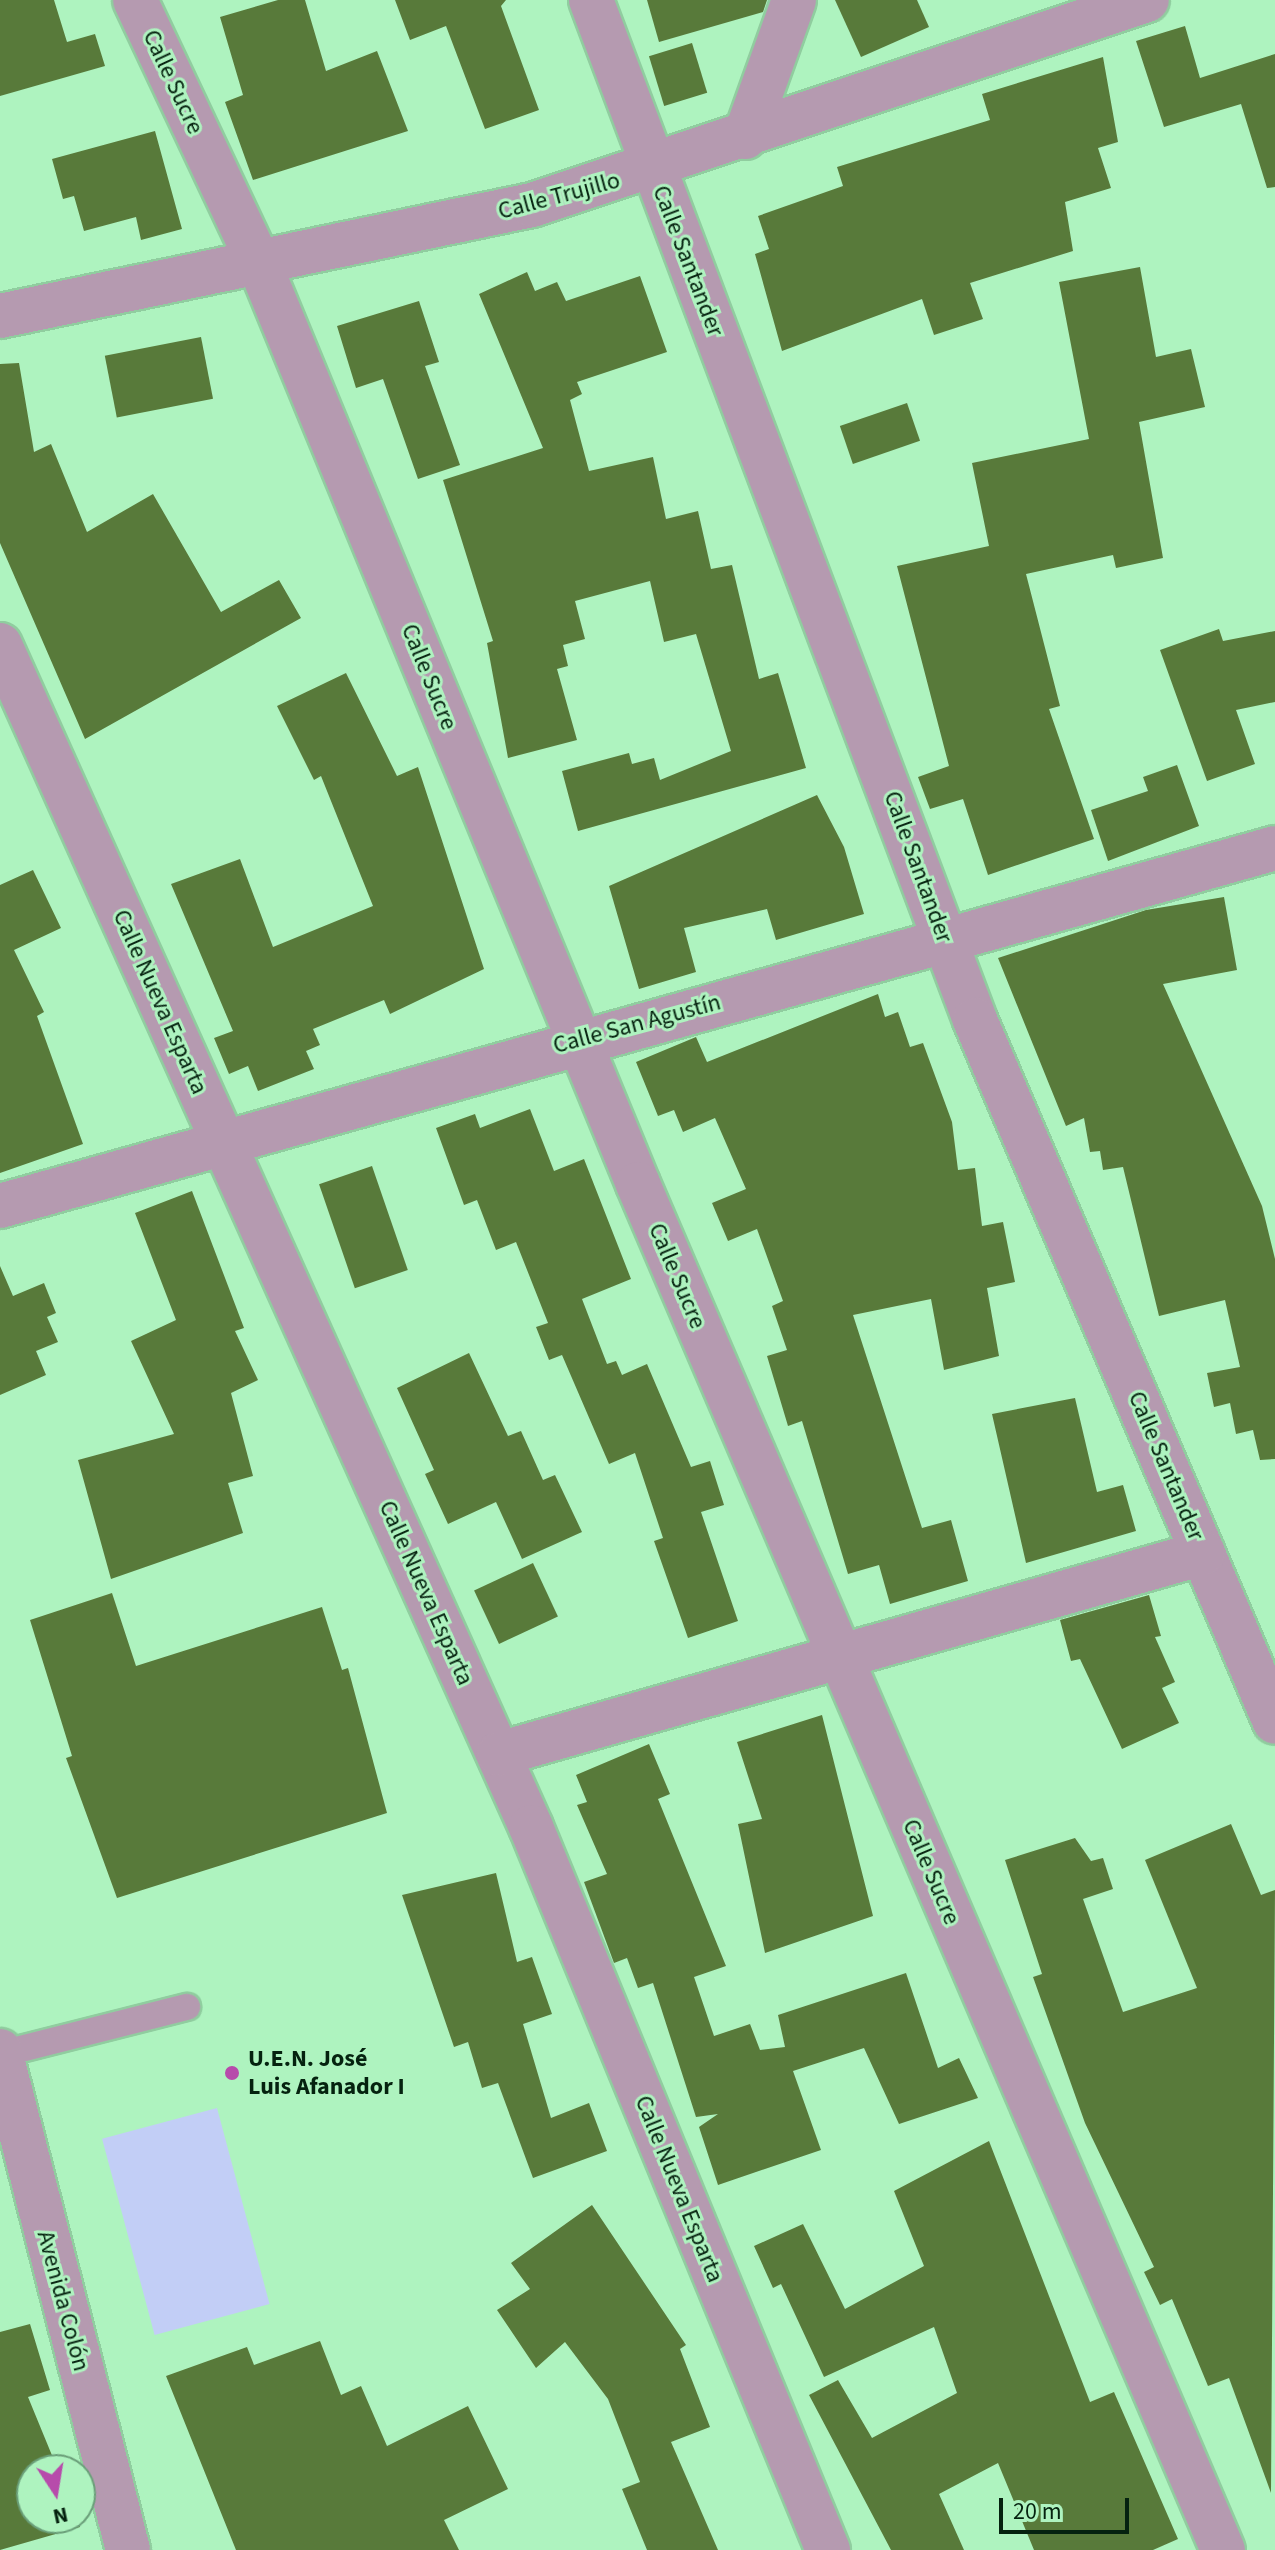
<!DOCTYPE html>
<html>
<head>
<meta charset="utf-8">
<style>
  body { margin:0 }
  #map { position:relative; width:1275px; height:2550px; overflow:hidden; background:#aef3bf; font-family:"Source Sans 3",sans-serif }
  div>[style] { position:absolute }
  .green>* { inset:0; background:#c2cef6; transform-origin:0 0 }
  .building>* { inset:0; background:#587a3a; transform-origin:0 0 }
  .roads { filter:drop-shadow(2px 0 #90cd9f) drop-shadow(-2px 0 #90cd9f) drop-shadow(0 2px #90cd9f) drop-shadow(0 -2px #90cd9f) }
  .lane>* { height:26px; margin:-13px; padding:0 13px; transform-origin:13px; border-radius:13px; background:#b59ab0 }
  .street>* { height:44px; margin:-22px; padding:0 22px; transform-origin:22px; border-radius:22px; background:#b59ab0 }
  .dots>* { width:22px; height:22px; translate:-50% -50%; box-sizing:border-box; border:4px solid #aef3bf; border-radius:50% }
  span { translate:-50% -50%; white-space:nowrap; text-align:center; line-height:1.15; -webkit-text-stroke:6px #aef3bf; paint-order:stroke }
  .street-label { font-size:24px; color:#05220f }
  .poi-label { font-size:24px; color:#05220f; font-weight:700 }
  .left { translate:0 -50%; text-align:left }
  .north { position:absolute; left:16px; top:2454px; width:80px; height:80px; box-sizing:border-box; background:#aef3bf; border:2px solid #6a9f79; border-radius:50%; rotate:168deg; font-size:22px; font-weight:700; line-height:32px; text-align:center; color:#05220f }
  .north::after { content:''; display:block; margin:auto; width:28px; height:36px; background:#b74bab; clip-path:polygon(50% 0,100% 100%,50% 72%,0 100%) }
  .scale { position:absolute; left:999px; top:2498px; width:130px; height:36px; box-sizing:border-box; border:4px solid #05220f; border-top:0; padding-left:10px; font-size:24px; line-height:28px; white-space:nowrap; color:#05220f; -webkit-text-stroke:6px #aef3bf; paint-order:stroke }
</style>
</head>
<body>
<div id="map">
  <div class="green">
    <i style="left:217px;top:2108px;width:203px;height:119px;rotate:75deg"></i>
  </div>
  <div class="building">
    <i style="clip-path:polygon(0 0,54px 0,67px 42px,95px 34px,105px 66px,0 96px)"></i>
    <i style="clip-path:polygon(278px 0,305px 0,326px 71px,377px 51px,408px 131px,253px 180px,225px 102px,243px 95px,220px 17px)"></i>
    <i style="clip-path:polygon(395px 0,506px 0,501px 6px,539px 110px,485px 129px,446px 26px,410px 40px)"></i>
    <i style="clip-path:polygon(647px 0,767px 0,763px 12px,659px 42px)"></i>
    <i style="clip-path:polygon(835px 0,917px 0,929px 27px,861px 57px)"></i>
    <i style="clip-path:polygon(1185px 26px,1200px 78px,1275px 54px,1275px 187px,1267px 188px,1241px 104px,1164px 127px,1136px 41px)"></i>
    <i style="left:692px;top:43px;width:52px;height:45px;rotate:73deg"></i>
    <i style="clip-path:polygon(1103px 57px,1118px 142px,1098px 148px,1111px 188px,1065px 202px,1073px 251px,970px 283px,983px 319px,934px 335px,922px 299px,782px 351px,755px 254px,769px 249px,758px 216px,843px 186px,837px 167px,990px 120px,982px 94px)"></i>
    <i style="clip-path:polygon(155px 131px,182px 229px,141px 240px,136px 217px,84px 231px,74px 196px,63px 199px,52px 159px)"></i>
    <i style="clip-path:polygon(1140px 267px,1156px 357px,1191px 349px,1205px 407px,1139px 422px,1163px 558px,1116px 568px,1113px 555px,1026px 574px,1060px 706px,1049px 709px,1094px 839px,988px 875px,963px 799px,930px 809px,918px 777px,949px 766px,897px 566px,989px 546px,972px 463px,1089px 439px,1059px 282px)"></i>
    <i style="clip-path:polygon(527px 272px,535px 291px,557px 282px,566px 301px,640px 276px,667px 352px,577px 382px,582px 394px,570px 400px,589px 471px,653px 457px,666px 519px,698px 511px,711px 569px,732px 565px,759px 679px,778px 673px,806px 768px,578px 831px,562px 771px,629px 753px,632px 764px,654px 758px,660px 780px,731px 751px,696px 634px,664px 642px,650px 581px,575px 601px,585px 639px,563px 645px,568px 666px,557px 669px,577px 740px,508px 758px,487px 643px,493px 641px,443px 480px,543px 448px,479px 294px)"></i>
    <i style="clip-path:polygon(419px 301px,439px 362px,425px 366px,460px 465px,418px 479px,383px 379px,356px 388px,337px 326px)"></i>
    <i style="left:201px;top:337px;width:63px;height:98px;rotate:79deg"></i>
    <i style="clip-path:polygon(19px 363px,34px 452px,51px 444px,87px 532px,153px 494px,221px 612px,279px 580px,301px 618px,85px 739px,0 543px,0 364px)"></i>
    <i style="left:907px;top:403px;width:40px;height:71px;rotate:71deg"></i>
    <i style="clip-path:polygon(1219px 629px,1223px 641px,1275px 631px,1275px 702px,1236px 710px,1255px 764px,1207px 781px,1160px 650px)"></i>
    <i style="clip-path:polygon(346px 673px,397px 776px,418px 767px,484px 969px,390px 1014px,384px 1000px,313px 1029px,320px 1045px,306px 1051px,314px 1069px,258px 1091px,248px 1066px,229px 1074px,214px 1038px,233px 1031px,171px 884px,240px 859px,273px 947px,373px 906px,321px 776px,314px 780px,277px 706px)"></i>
    <i style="clip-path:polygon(1177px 765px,1199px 826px,1108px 861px,1091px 810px,1148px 791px,1143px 777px)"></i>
    <i style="clip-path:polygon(817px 795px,844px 847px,864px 914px,776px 940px,767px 909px,684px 928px,696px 972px,639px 989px,609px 886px)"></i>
    <i style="clip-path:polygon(33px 870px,61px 928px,14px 950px,44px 1012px,37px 1016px,83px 1144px,0 1173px,0 885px)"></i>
    <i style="clip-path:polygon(1224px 897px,1237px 970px,1163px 984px,1262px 1206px,1275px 1259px,1275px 1459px,1260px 1460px,1253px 1430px,1236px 1434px,1230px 1403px,1214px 1407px,1207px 1373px,1240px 1367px,1225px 1300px,1159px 1316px,1123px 1167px,1103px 1170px,1100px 1151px,1090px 1152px,1084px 1118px,1066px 1126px,998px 958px,1146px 910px)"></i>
    <i style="clip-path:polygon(878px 994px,885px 1017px,898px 1012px,910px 1047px,923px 1043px,952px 1122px,958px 1170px,975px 1168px,982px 1226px,1003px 1222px,1015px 1282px,987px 1288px,999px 1356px,944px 1370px,931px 1299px,853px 1315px,922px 1528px,951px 1520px,968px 1581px,890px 1604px,879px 1565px,848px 1574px,802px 1421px,788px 1426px,767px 1356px,787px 1350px,772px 1306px,783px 1301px,757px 1229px,728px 1241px,712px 1203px,746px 1189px,715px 1118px,683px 1132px,674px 1110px,658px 1116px,636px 1062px,696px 1037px,707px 1062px)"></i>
    <i style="clip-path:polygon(530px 1109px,554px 1171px,584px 1159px,631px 1279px,582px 1299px,607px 1364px,616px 1361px,622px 1375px,647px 1364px,691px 1467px,710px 1461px,724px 1505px,701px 1512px,738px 1621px,688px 1638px,654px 1541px,663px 1538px,635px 1453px,609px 1464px,562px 1355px,549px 1360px,536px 1327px,548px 1323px,516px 1242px,496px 1250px,477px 1200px,464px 1205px,436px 1128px,475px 1114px,480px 1128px)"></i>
    <i style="left:372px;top:1166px;width:110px;height:56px;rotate:71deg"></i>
    <i style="clip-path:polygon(192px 1191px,244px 1328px,235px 1331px,258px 1380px,231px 1393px,253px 1476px,228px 1483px,243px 1533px,111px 1579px,78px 1460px,174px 1434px,131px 1341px,176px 1320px,135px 1213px)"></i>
    <i style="clip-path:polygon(0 1266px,13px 1296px,44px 1283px,56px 1313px,47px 1317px,58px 1342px,36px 1351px,46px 1375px,0 1395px)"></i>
    <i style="clip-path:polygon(469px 1353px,508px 1436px,521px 1431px,543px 1480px,555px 1475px,582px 1532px,522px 1559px,496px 1502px,448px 1524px,425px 1474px,434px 1470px,397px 1388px)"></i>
    <i style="clip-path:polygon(1075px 1398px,1097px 1492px,1123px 1485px,1136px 1531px,1026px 1563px,992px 1414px)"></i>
    <i style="left:533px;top:1563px;width:59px;height:65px;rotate:65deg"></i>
    <i style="clip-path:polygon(112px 1593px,136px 1666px,322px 1607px,342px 1670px,348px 1668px,387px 1813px,117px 1898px,66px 1758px,72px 1756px,30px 1620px)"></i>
    <i style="clip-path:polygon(1149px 1595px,1161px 1636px,1155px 1637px,1175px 1682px,1162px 1688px,1179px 1723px,1122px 1749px,1080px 1659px,1071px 1661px,1060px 1620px)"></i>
    <i style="clip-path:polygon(822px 1715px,873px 1916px,765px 1953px,738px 1824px,762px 1819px,737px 1742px)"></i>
    <i style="clip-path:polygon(649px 1744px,670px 1794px,658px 1799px,726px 1966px,694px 1977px,714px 2036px,750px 2024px,760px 2050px,785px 2047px,778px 2015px,906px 1973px,938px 2068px,959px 2058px,978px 2098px,899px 2124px,864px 2048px,793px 2071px,821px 2150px,718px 2185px,699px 2127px,718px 2114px,696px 2117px,653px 1983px,638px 1988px,627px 1958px,614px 1963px,584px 1882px,607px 1874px,577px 1805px,587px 1802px,576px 1775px)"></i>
    <i style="clip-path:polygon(1231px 1824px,1261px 1895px,1275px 1890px,1271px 2493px,1229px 2378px,1208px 2386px,1172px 2299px,1160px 2305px,1144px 2272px,1154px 2267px,1085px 2123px,1033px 1977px,1042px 1974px,1005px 1860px,1075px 1838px,1091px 1861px,1103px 1858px,1113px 1889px,1083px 1899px,1123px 2012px,1197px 1988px,1145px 1860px)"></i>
    <i style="clip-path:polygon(496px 1873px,517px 1962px,532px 1957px,552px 2014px,523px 2024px,551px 2118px,589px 2103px,607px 2151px,533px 2178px,498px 2083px,482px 2088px,468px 2042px,454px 2047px,402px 1895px)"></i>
    <i style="clip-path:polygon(989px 2141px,1090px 2402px,1114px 2392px,1178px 2539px,1153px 2550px,1034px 2550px,998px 2463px,939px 2494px,964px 2550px,891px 2550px,809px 2395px,838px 2380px,872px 2438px,957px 2393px,934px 2327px,824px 2377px,781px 2284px,773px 2288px,754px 2246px,803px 2224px,845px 2309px,924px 2266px,894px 2191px)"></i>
    <i style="clip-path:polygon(592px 2205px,686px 2345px,680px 2349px,710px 2427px,671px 2442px,718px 2550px,647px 2550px,622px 2489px,640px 2482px,608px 2399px,565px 2342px,536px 2368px,497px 2310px,530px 2289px,511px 2263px)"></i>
    <i style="clip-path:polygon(30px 2324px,50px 2390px,28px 2397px,58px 2470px,32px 2470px,32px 2518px,77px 2518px,80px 2527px,0 2550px,0 2332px)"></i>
    <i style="clip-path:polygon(320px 2341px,341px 2395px,361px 2386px,387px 2446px,468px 2406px,508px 2489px,444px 2520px,459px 2550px,236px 2550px,166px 2376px,247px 2347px,254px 2365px)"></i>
  </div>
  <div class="roads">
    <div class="lane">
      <i style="left:1px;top:2054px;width:192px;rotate:-14.2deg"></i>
    </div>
    <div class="street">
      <i style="left:135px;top:0;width:291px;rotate:64.8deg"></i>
      <i style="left:259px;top:263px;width:996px;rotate:67.63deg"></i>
      <i style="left:638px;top:1184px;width:1486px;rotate:66.82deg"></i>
      <i style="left:591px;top:0;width:1090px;rotate:69.37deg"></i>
      <i style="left:975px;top:1020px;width:763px;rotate:66.86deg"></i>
      <i style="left:745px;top:137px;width:145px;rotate:-70.3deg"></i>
      <i style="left:0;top:316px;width:543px;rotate:-11.79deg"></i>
      <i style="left:532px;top:205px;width:648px;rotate:-18.43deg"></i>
      <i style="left:0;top:645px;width:1296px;rotate:65.81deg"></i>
      <i style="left:531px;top:1827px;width:782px;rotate:67.67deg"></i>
      <i style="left:0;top:1206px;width:1324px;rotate:-15.68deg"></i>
      <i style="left:499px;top:1754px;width:732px;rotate:-15.93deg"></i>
      <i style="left:0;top:2051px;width:515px;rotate:75.61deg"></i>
    </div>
  </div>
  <div class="dots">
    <i style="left:232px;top:2073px;background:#b74bab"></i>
  </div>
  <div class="street-label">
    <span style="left:173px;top:82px;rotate:65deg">Calle Sucre</span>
    <span style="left:559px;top:196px;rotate:-15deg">Calle Trujillo</span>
    <span style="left:688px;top:261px;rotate:69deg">Calle Santander</span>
    <span style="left:429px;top:677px;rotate:68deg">Calle Sucre</span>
    <span style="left:918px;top:867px;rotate:70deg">Calle Santander</span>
    <span style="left:160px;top:1002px;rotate:66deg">Calle Nueva Esparta</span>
    <span style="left:637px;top:1024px;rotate:-15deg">Calle San Agustín</span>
    <span style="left:677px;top:1276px;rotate:67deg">Calle Sucre</span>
    <span style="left:1166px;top:1466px;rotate:67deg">Calle Santander</span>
    <span style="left:426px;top:1593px;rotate:66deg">Calle Nueva Esparta</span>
    <span style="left:931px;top:1872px;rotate:67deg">Calle Sucre</span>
    <span style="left:679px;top:2189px;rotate:68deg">Calle Nueva Esparta</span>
    <span style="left:63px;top:2301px;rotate:75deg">Avenida Colón</span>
  </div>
  <div class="poi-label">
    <span class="left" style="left:248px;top:2073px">U.E.N. José<br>Luis Afanador I</span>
  </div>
  <div class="north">N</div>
  <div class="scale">20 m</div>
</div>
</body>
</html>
